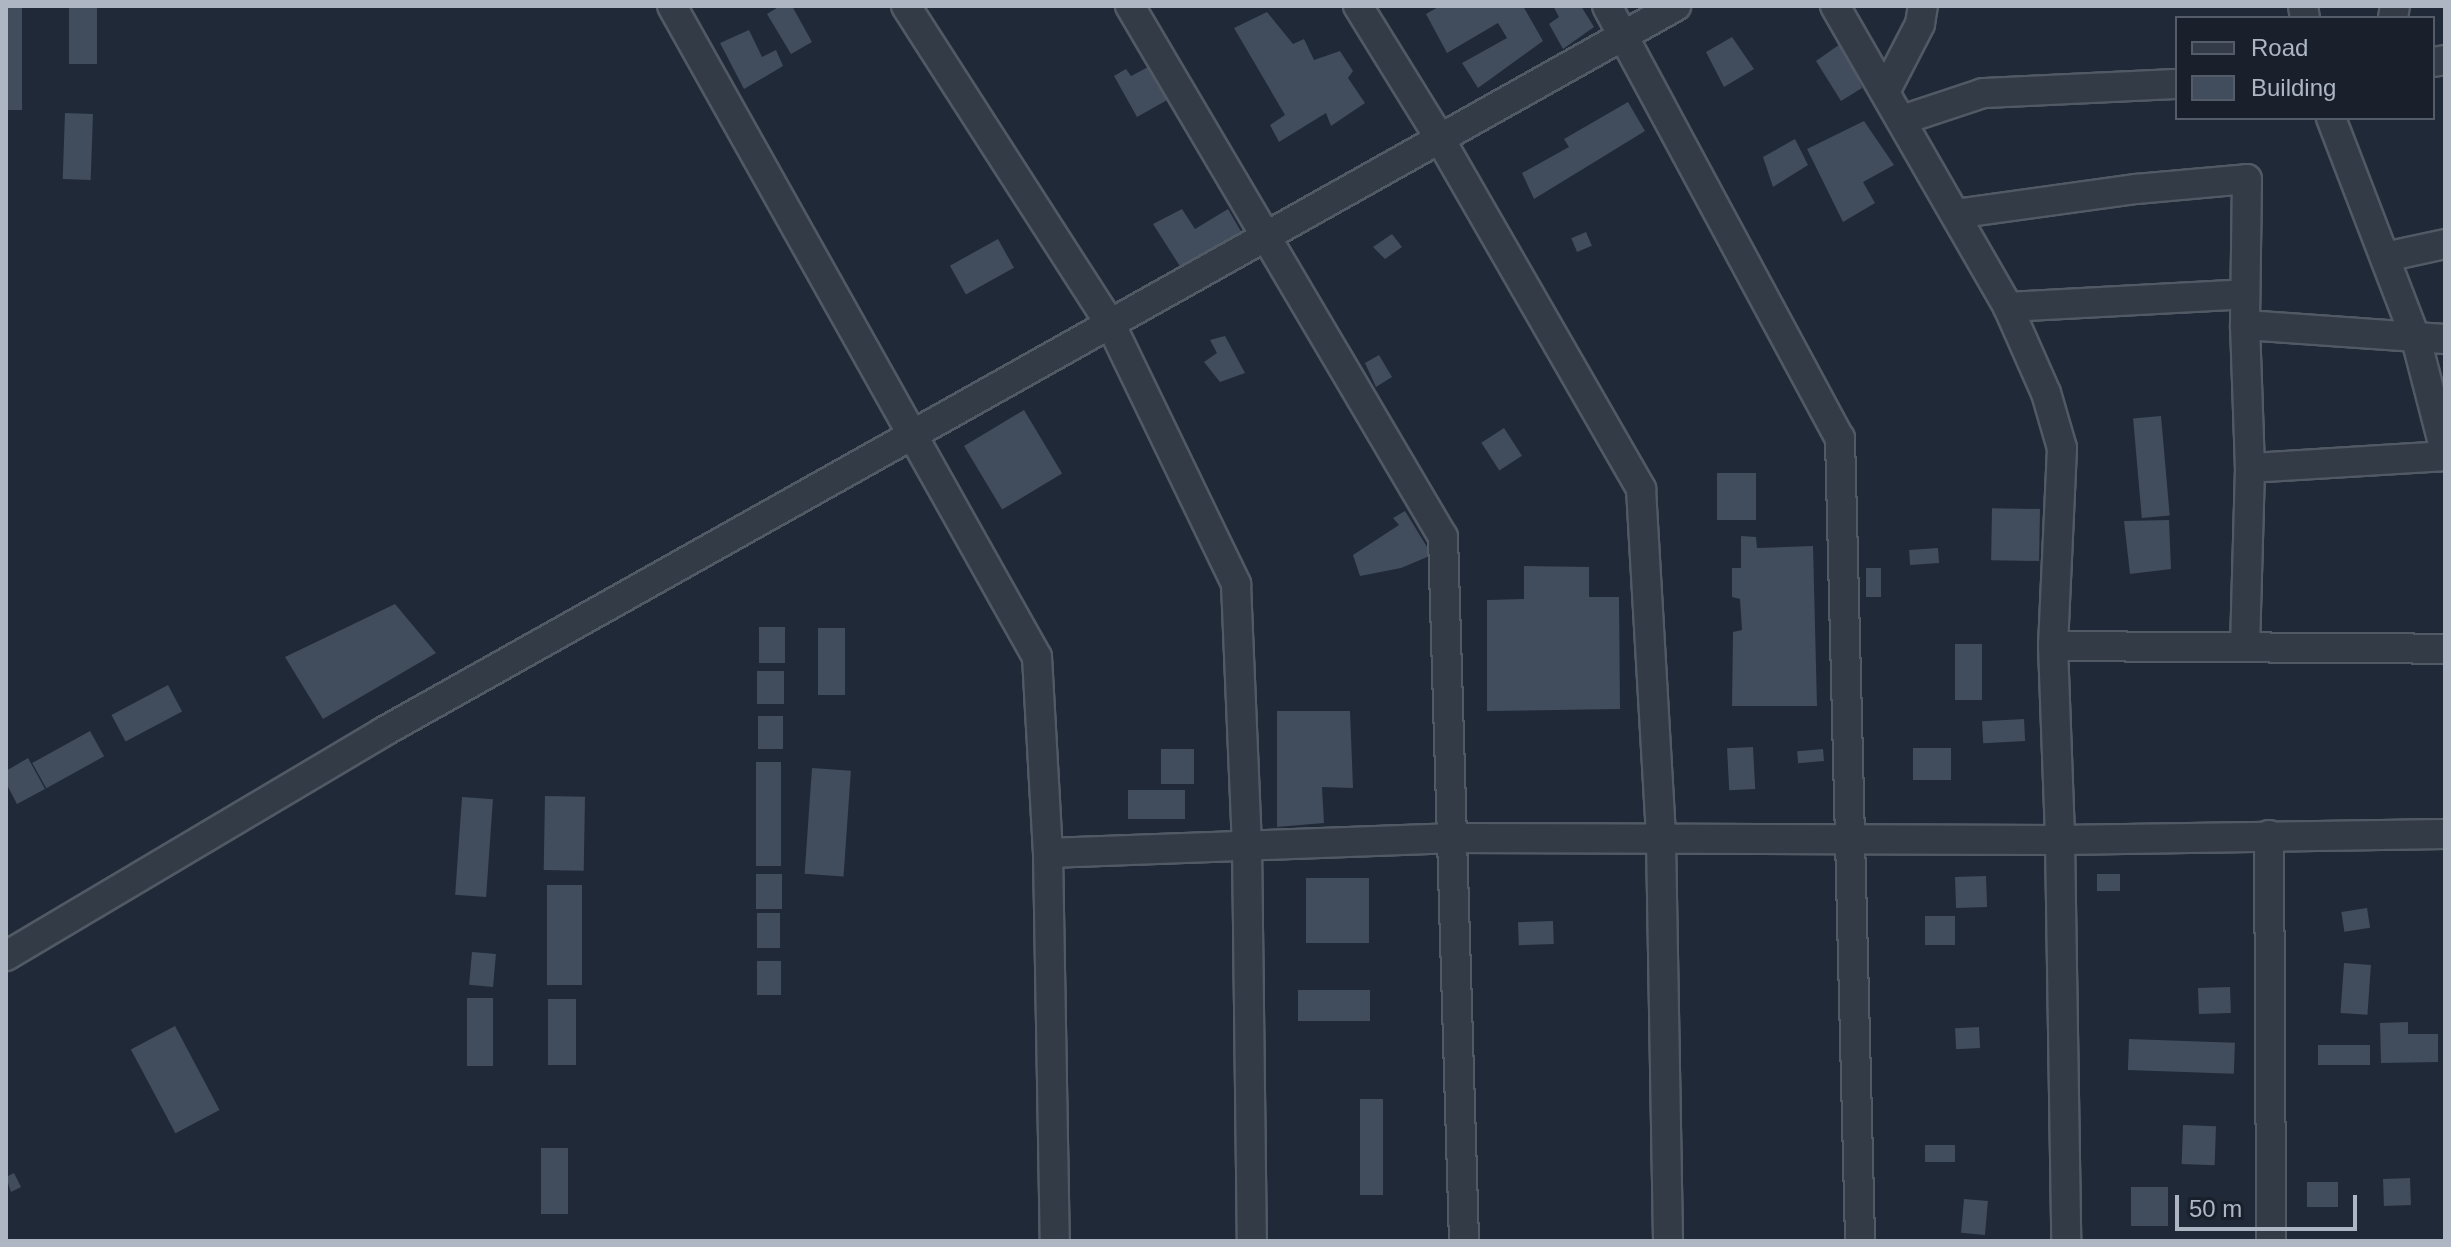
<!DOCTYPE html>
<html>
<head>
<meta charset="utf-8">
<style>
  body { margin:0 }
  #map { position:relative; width:2451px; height:1247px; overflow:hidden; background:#202937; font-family:Arial,sans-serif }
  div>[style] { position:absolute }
  .building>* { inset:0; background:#414c5c; transform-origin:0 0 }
  .roads { filter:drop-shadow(2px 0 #515965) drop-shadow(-2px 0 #515965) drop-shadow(0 2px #515965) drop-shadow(0 -2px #515965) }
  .minor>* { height:28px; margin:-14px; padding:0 14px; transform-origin:14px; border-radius:14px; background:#333b47 }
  span { translate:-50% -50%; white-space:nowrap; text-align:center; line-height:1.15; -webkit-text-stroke:6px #19202c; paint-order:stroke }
  .frame { position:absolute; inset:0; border:8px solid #aeb6c4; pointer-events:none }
  .legend { position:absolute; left:2175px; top:16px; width:260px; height:104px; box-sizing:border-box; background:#19202c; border:2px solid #555c69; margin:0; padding:10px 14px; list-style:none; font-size:24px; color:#aeb6c4 }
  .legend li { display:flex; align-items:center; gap:16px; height:40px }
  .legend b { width:40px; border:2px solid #555c69 }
  .scale { position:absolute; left:2175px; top:1195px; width:182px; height:36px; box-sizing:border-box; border:4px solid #aeb6c4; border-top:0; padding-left:10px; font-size:24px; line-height:28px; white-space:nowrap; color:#aeb6c4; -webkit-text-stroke:6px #19202c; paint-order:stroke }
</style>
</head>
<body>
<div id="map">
  <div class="building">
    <i style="left:6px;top:6px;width:16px;height:104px"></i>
    <i style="left:69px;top:6px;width:28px;height:58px"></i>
    <i style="clip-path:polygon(780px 6px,792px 6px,812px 42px,791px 54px,767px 14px)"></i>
    <i style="clip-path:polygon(1440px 6px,1523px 6px,1543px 41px,1478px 88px,1462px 63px,1507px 38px,1498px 23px,1447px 53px,1426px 14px)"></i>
    <i style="clip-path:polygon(1553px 6px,1581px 6px,1594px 27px,1563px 49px,1549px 24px,1559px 17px)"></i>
    <i style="clip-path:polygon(1267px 12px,1293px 44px,1304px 39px,1314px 60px,1340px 51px,1353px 71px,1348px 78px,1365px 103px,1331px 126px,1326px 113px,1279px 142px,1270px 125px,1285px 115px,1234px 28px)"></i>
    <i style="clip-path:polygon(749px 30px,762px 57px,776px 50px,783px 66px,744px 89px,720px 43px)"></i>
    <i style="clip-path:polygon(1732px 37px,1754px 69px,1724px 87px,1706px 52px)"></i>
    <i style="clip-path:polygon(1843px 42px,1862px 88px,1841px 101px,1816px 61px)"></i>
    <i style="clip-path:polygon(1150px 66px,1169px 99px,1137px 117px,1114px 76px,1126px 69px,1131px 76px)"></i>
    <i style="clip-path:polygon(1628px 102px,1645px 131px,1534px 199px,1522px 173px,1569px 147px,1564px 139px)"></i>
    <i style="left:65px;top:113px;width:28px;height:66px;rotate:2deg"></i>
    <i style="clip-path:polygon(1864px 121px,1894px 165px,1863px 182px,1875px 203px,1843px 222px,1807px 149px)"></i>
    <i style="clip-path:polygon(1795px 139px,1808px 165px,1773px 187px,1763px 157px)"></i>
    <i style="clip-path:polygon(1182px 209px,1195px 229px,1228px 209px,1243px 235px,1181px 268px,1153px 224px)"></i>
    <i style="left:1586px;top:232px;width:15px;height:16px;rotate:67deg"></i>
    <i style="clip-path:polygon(1392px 234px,1402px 247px,1385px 259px,1373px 247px)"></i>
    <i style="left:998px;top:239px;width:33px;height:55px;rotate:61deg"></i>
    <i style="clip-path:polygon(1225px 336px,1245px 373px,1220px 382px,1204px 362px,1217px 353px,1210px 340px)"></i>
    <i style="clip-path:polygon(1379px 355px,1392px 377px,1376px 387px,1365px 363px)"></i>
    <i style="left:1024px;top:410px;width:74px;height:70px;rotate:59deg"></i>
    <i style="left:2161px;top:416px;width:100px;height:28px;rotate:85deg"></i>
    <i style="left:1504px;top:428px;width:33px;height:27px;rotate:57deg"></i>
    <i style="left:1756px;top:473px;width:47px;height:39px;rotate:90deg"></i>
    <i style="left:2040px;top:509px;width:52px;height:48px;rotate:91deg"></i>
    <i style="clip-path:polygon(1405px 511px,1432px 555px,1401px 568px,1360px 576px,1353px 555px,1399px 525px,1393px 518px)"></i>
    <i style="clip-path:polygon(2169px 520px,2171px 569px,2130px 574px,2124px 521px)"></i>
    <i style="clip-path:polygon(1741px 536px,1756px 537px,1757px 548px,1813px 546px,1817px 706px,1732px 706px,1733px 632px,1742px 630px,1740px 599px,1732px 597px,1732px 568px,1741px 568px)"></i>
    <i style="left:1938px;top:548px;width:15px;height:29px;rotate:86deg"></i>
    <i style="clip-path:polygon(1524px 566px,1589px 567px,1589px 597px,1619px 597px,1620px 709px,1487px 711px,1487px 600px,1524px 599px)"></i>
    <i style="left:1866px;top:568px;width:15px;height:29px"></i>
    <i style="clip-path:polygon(395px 604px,436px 653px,323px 719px,285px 657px)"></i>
    <i style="left:759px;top:627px;width:26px;height:36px"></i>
    <i style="left:818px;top:628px;width:27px;height:67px"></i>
    <i style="left:1955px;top:644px;width:27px;height:56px"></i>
    <i style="left:757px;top:671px;width:27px;height:33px"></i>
    <i style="left:168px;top:685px;width:30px;height:64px;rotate:62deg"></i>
    <i style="clip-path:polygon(1277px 711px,1350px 711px,1353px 788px,1322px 787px,1324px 823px,1277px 827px)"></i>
    <i style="left:758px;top:716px;width:25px;height:33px"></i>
    <i style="left:2024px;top:719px;width:22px;height:42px;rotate:87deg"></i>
    <i style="left:90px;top:731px;width:29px;height:66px;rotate:61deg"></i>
    <i style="left:1753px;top:747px;width:42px;height:26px;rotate:87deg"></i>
    <i style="left:1913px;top:748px;width:38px;height:32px"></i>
    <i style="left:1194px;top:749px;width:35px;height:33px;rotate:90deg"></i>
    <i style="left:1823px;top:749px;width:12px;height:26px;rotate:85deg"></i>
    <i style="clip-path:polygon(28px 758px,45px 789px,17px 804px,6px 783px,6px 771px)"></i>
    <i style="left:756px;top:762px;width:25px;height:104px"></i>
    <i style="left:812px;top:768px;width:39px;height:106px;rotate:4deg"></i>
    <i style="left:1185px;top:790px;width:29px;height:57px;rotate:90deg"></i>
    <i style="left:545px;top:796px;width:40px;height:74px;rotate:1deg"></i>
    <i style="left:462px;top:797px;width:31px;height:98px;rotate:4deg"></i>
    <i style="left:756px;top:874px;width:26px;height:35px"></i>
    <i style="left:2097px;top:874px;width:23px;height:17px"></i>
    <i style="left:1986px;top:876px;width:31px;height:31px;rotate:88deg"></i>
    <i style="left:1306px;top:878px;width:63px;height:65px"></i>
    <i style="left:547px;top:885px;width:35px;height:100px"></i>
    <i style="left:2367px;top:908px;width:20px;height:26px;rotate:81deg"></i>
    <i style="left:757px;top:913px;width:23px;height:35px"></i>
    <i style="left:1925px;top:916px;width:30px;height:29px"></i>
    <i style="left:1553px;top:921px;width:23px;height:35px;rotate:88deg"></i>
    <i style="left:472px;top:952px;width:24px;height:33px;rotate:5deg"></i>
    <i style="left:757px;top:961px;width:24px;height:34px"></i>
    <i style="left:2344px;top:963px;width:27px;height:50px;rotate:4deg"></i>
    <i style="left:2230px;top:987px;width:26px;height:32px;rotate:88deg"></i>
    <i style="left:1298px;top:990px;width:72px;height:31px"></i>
    <i style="left:467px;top:998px;width:26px;height:68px"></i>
    <i style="left:548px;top:999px;width:28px;height:66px"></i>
    <i style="clip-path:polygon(2408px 1022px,2408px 1034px,2438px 1034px,2438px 1062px,2381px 1063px,2380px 1023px)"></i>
    <i style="left:175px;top:1026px;width:95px;height:50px;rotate:62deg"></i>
    <i style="left:1979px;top:1027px;width:21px;height:24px;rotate:87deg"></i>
    <i style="left:2129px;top:1039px;width:106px;height:31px;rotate:2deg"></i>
    <i style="left:2318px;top:1045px;width:52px;height:20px"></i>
    <i style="left:1360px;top:1099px;width:23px;height:96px"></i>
    <i style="left:2183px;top:1125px;width:33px;height:39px;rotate:2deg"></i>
    <i style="left:1925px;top:1145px;width:30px;height:17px"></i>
    <i style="left:541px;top:1148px;width:27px;height:66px"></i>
    <i style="clip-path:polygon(14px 1173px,21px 1187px,11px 1192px,6px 1177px)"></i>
    <i style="left:2410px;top:1178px;width:27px;height:27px;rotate:88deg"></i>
    <i style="left:2338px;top:1182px;width:25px;height:31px;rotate:90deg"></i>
    <i style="left:2131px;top:1187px;width:37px;height:39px"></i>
    <i style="left:1964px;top:1199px;width:24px;height:34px;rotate:5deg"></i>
  </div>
  <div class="roads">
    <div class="minor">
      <i style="left:672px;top:6px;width:746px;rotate:60.72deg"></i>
      <i style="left:1037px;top:657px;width:196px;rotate:86.8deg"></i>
      <i style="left:1048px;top:853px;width:388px;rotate:89deg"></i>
      <i style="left:906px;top:6px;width:379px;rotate:57.3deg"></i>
      <i style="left:1111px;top:325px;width:288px;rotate:64.2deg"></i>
      <i style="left:1236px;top:584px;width:260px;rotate:87.6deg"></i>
      <i style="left:1247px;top:844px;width:397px;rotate:89.3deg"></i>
      <i style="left:1130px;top:6px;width:616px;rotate:59.48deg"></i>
      <i style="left:1443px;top:537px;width:704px;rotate:88.29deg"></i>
      <i style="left:1358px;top:6px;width:156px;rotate:58.3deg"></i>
      <i style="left:1440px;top:139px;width:404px;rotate:60.1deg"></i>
      <i style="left:1641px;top:489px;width:351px;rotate:86.7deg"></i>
      <i style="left:1661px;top:839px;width:402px;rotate:89deg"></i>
      <i style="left:1607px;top:6px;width:491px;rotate:61.7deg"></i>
      <i style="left:1840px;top:438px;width:803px;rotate:88.57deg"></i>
      <i style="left:1835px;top:6px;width:347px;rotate:60.1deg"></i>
      <i style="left:2008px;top:307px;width:94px;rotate:66.2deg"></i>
      <i style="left:2046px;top:393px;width:57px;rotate:73.8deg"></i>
      <i style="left:2062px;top:448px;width:198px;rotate:92.6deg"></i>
      <i style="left:2053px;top:646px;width:194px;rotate:87.9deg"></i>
      <i style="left:2060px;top:840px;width:401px;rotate:89.1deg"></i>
      <i style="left:2303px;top:6px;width:12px;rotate:81deg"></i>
      <i style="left:2393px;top:18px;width:12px;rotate:-81deg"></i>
      <i style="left:2433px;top:62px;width:12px;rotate:-9deg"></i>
      <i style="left:1886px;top:90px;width:74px;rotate:-62.7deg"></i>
      <i style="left:1920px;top:24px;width:18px;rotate:-81deg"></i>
      <i style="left:2331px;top:118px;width:237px;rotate:69deg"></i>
      <i style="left:2416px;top:339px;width:116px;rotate:75.5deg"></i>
      <i style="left:1902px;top:120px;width:85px;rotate:-18.4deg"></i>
      <i style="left:1983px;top:93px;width:194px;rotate:-2.7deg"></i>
      <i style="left:1955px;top:214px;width:183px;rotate:-7.9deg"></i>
      <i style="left:2136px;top:189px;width:111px;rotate:-5.1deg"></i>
      <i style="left:2247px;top:179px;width:146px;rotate:90.8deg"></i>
      <i style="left:2245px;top:325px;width:143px;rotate:88deg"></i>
      <i style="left:2250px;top:468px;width:178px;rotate:91.6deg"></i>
      <i style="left:2385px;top:257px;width:61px;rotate:-12.2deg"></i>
      <i style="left:2008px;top:307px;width:237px;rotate:-3.1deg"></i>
      <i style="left:2245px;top:325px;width:200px;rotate:4deg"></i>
      <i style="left:2250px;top:468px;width:195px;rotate:-3.5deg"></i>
      <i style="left:2053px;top:646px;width:392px;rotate:0.4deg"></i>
      <i style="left:2269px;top:835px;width:406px;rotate:89.7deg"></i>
      <i style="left:1048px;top:853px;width:402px;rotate:-2.1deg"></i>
      <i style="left:1450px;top:838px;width:610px;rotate:0.19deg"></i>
      <i style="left:2060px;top:840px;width:385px;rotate:-0.9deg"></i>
      <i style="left:6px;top:956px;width:439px;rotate:-30.7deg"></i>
      <i style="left:383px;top:732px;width:1483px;rotate:-29.31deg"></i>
    </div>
  </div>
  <div class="frame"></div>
  <ul class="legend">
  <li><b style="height:10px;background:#333b47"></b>Road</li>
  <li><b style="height:22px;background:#414c5c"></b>Building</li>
  </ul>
  <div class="scale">50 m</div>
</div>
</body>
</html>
